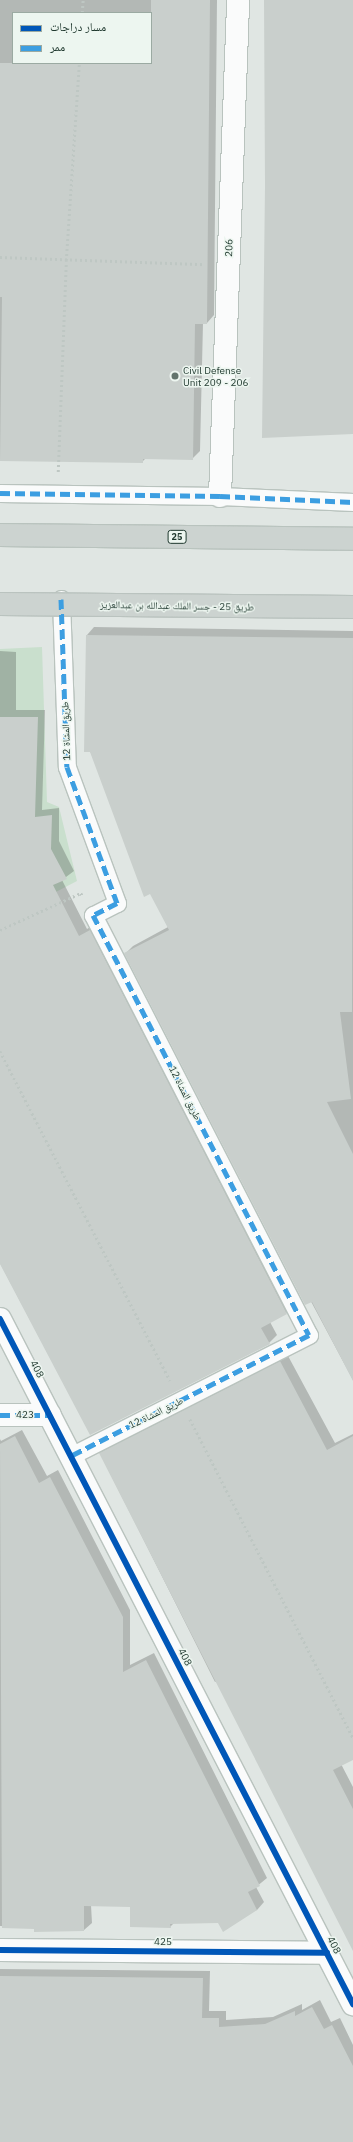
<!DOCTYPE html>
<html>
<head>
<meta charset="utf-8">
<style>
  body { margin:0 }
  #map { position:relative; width:353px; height:2142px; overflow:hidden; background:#e0e6e3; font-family:"IBM Plex Sans","Noto Naskh Arabic",sans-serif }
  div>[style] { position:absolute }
  .green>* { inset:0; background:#c9dfcd }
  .shadow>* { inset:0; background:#0003 }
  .building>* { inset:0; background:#c9cfcc }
  .path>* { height:2.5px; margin-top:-1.25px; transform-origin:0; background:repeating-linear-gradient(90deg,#bec7c3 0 2px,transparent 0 5px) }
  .roads { filter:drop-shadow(1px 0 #b9c3be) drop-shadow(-1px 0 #b9c3be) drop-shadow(0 1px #b9c3be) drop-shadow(0 -1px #b9c3be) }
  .pedestrian>* { height:17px; margin:-8.5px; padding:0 8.5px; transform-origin:8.5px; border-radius:8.5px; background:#fafbfb }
  .minor>* { height:22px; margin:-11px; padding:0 11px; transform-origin:11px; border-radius:11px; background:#fafbfb }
  .secondary>* { height:22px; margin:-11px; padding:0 11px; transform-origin:11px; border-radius:11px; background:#fafbfb }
  .primary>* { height:22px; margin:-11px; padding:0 11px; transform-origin:11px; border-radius:11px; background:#ccd3d0 }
  .bridges { filter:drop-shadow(1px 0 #bac3bf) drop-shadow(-1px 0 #bac3bf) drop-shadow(0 1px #bac3bf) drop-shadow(0 -1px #bac3bf) }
  .primary-bridge>* { height:22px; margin:-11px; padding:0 11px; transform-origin:11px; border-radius:11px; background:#ccd3d0 }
  .quiet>* { height:5px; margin-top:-2.5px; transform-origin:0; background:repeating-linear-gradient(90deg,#3c9ee1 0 10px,transparent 0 15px) }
  .cycleway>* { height:6px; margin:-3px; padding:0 3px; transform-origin:3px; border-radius:3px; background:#0057b8 }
  .dots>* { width:11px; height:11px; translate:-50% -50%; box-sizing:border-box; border:2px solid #edf6f0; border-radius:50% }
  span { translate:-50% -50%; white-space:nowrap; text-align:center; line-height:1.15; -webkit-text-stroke:3px #edf6f0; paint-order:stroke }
  .shield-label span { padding:1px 3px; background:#edf6f0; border:1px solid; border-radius:3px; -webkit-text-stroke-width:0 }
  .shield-label { font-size:9px; color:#1f382e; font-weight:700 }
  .street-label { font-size:10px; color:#1f382e }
  .poi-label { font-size:10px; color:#1f382e }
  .left { translate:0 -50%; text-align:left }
  .legend { position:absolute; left:12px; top:12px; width:140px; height:52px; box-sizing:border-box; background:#edf6f0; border:1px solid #9baaa2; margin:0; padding:5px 7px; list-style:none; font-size:12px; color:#1f382e }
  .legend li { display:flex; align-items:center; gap:8px; height:20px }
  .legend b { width:20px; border:1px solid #9baaa2 }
</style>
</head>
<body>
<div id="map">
  <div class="green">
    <i style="clip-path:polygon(42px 647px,47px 802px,59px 807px,77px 881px,0 921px,0 649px)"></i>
  </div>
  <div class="shadow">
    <i style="clip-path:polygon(evenodd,0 0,217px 0,214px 315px,207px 323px,203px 323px,200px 451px,192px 459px,146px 458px,142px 462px,0 460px,0 0,13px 13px,151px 13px,151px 63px,13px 63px,13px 13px)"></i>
    <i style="clip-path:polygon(94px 627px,353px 631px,353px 1380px,125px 954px,133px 946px,168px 927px,90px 751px,85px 751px,87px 635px)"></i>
    <i style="clip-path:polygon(0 651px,16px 652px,16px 710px,45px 710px,42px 810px,59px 808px,59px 841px,74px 871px,62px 880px,87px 929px,97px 923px,294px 1306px,286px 1313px,270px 1322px,277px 1335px,269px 1343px,90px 1433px,0 1263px)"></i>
    <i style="clip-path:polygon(287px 1354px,335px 1443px,353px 1434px,353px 1758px,341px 1764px,353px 1787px,353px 1947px,217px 1681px,215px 1682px,100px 1453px,108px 1445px)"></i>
    <i style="clip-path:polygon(22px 1430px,47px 1476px,58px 1470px,130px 1610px,130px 1665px,154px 1653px,267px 1878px,256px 1887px,264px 1902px,257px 1910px,218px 1922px,174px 1923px,170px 1927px,131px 1906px,91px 1905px,92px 1923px,84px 1930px,0 1926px,0 1439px,1px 1441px)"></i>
    <i style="clip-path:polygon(0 1969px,210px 1971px,209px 2011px,226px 2011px,226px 2020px,273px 2017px,302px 2004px,302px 2010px,320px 2000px,331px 2022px,340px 2018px,353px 2045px,353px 2142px,0 2142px)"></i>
  </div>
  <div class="building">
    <i style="clip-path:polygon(151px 0,210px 0,207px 324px,195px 324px,193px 460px,143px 459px,143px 463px,0 461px,2px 297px,0 297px,0 63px,151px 63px)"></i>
    <i style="clip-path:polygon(264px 0,353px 0,353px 434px,262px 438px,265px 186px)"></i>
    <i style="clip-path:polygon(86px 635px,353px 638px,352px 1012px,340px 1012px,351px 1099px,327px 1102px,353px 1154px,353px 1381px,312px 1302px,305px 1305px,124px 953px,169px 930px,150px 894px,144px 897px,90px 752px,84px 752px)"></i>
    <i style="clip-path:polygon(0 717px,38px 717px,35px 817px,52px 815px,51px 849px,67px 879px,53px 885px,79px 936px,90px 930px,287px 1314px,261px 1328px,270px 1344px,90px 1435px,0 1264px)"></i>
    <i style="clip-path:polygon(280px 1361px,327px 1450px,353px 1436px,353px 1760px,333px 1770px,353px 1809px,353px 1951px,99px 1453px)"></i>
    <i style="clip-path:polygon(15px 1436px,39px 1483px,50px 1477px,123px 1617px,123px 1672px,146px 1660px,260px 1886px,248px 1892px,257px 1910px,223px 1932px,218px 1923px,170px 1924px,171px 1928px,130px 1927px,130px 1907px,84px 1906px,84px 1931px,34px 1932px,34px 1929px,2px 1928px,0 1444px)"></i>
    <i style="clip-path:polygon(0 1976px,203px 1978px,202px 2018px,219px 2018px,219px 2027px,265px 2024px,295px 2011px,295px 2016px,312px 2007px,324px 2029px,332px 2025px,353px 2066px,353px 2142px,0 2142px)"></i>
  </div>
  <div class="path">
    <i style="left:82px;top:13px;width:13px;rotate:-86deg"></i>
    <i style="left:0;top:257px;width:205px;rotate:2deg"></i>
    <i style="left:58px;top:472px;width:211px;rotate:-87.8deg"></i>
    <i style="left:66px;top:261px;width:198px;rotate:-86.2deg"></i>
    <i style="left:0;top:930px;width:89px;rotate:-24.6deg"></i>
    <i style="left:81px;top:893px;width:4px;rotate:63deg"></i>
    <i style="left:0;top:1051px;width:371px;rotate:62.7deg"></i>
    <i style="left:190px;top:1419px;width:358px;rotate:62.9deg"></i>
  </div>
  <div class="roads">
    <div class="pedestrian">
      <i style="left:0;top:493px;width:220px;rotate:0.8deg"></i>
      <i style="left:220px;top:496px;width:133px;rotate:2.6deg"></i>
      <i style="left:61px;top:599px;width:168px;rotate:88deg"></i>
      <i style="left:67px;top:767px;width:145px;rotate:69.8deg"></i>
      <i style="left:117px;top:903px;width:27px;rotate:153deg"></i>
      <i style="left:93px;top:915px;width:472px;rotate:62.8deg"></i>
      <i style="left:309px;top:1335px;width:268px;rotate:153.1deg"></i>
    </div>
    <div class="minor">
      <i style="left:0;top:1319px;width:771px;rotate:62.74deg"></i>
      <i style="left:0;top:1415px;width:50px"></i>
      <i style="left:0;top:1950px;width:327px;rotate:0.5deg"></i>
    </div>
    <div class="secondary">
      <i style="left:220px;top:496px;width:496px;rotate:-87.9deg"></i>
    </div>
    <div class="primary">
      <i style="left:0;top:535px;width:353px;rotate:0.6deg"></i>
    </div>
  </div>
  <div class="bridges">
    <div class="primary-bridge">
      <i style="left:0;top:604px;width:353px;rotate:0.5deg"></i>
    </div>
  </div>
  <div class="quiet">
    <i style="left:0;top:493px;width:220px;rotate:0.8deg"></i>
    <i style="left:220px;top:496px;width:133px;rotate:2.6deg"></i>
    <i style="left:61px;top:599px;width:168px;rotate:88deg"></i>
    <i style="left:67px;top:767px;width:145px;rotate:69.8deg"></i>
    <i style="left:117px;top:903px;width:27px;rotate:153deg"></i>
    <i style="left:93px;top:915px;width:472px;rotate:62.8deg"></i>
    <i style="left:309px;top:1335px;width:268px;rotate:153.1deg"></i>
    <i style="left:0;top:1415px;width:50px"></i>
  </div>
  <div class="cycleway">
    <i style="left:0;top:1319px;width:771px;rotate:62.74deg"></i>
    <i style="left:0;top:1950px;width:327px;rotate:0.5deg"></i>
  </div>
  <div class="dots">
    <i style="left:175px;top:376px;background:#63756d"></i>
  </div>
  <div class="shield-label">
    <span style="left:177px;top:537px">25</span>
  </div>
  <div class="street-label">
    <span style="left:229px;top:248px;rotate:-88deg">206</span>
    <span style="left:177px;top:606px;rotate:1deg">طريق 25 - جسر الملك عبدالله بن عبدالعزيز</span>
    <span style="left:66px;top:731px;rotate:-92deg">طريق المشاة 12</span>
    <span style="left:185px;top:1093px;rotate:63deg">طريق المشاة 12</span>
    <span style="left:37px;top:1369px;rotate:63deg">408</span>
    <span style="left:156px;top:1413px;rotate:-26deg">طريق المشاة 12</span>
    <span style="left:25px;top:1415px">423</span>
    <span style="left:185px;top:1657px;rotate:63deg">408</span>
    <span style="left:163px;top:1942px">425</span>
    <span style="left:334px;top:1945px;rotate:63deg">408</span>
  </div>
  <div class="poi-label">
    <span class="left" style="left:183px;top:376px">Civil Defense<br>Unit 209 - 206</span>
  </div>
  <ul class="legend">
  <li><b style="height:5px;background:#0057b8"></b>مسار دراجات</li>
  <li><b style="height:5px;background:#3c9ee1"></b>ممر</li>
  </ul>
</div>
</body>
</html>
